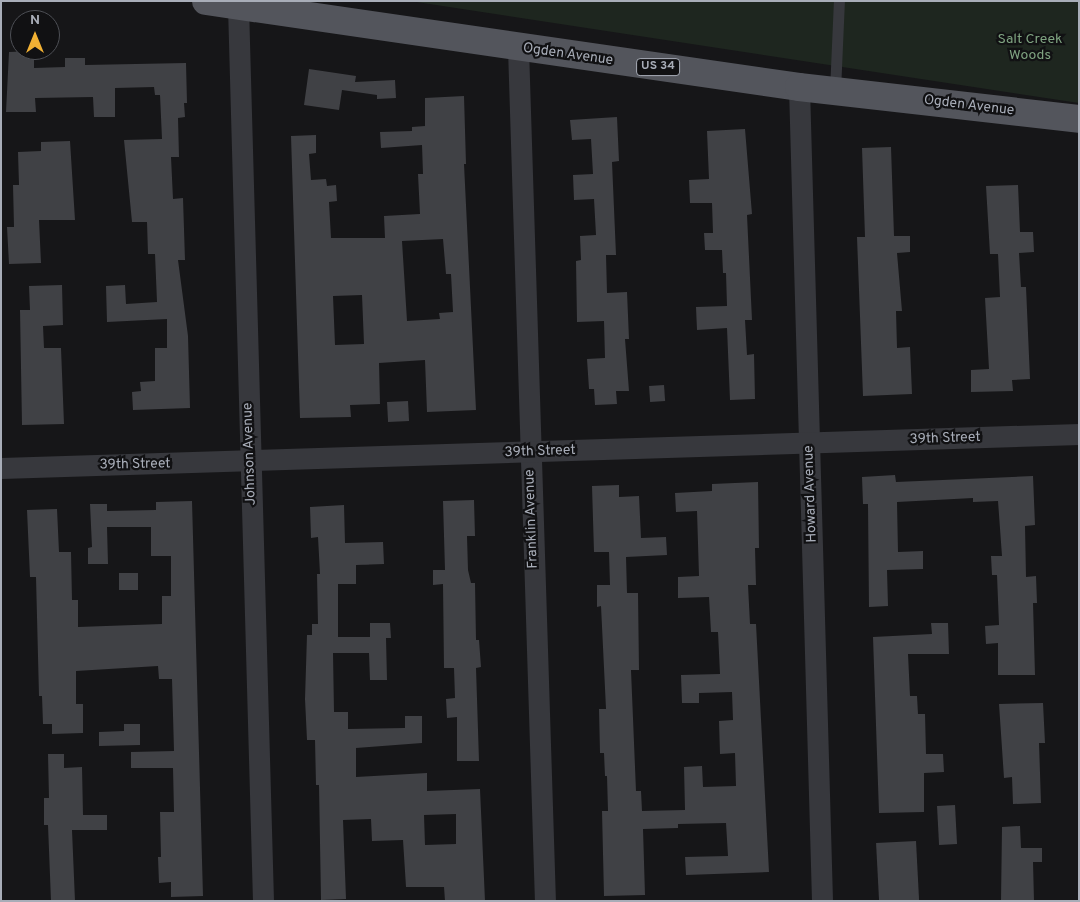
<!DOCTYPE html>
<html>
<head>
<meta charset="utf-8">
<style>
  body { margin:0 }
  #map { position:relative; width:1080px; height:902px; overflow:hidden; background:#161618; font-family:Overpass,sans-serif }
  div>[style] { position:absolute }
  .green>* { inset:0; background:#1e261f }
  .building>* { inset:0; background:#404145; transform-origin:0 0 }
  .service>* { height:11px; margin:-5.5px; padding:0 5.5px; transform-origin:5.5px; border-radius:5.5px; background:#37383d }
  .minor>* { height:21px; margin:-10.5px; padding:0 10.5px; transform-origin:10.5px; border-radius:10.5px; background:#37383d }
  .primary>* { height:28px; margin:-14px; padding:0 14px; transform-origin:14px; border-radius:14px; background:#53555c }
  span { translate:-50% -50%; white-space:nowrap; text-align:center; line-height:1.15; -webkit-text-stroke:4.5px #111113; paint-order:stroke }
  .shield-label span { padding:1px 4px; background:#111113; border:1px solid; border-radius:4px; -webkit-text-stroke-width:0 }
  .shield-label { font-size:12px; color:#a8adb8; font-weight:700 }
  .park-label { font-size:14px; color:#7fa381 }
  .street-label { font-size:14px; color:#a8adb8 }
  .frame { position:absolute; inset:0; border:2px solid #a8adb8; pointer-events:none }
  .north { position:absolute; left:10px; top:10px; width:50px; height:50px; box-sizing:border-box; background:#111113; border:1px solid #4d4f55; border-radius:50%; rotate:0deg; font-size:14px; font-weight:700; line-height:20px; text-align:center; color:#a8adb8 }
  .north::after { content:''; display:block; margin:auto; width:18px; height:22px; background:#f2b134; clip-path:polygon(50% 0,100% 100%,50% 72%,0 100%) }
</style>
</head>
<body>
<div id="map">
  <div class="green">
    <i style="clip-path:polygon(410px 1px,1079px 1px,1079px 103px)"></i>
  </div>
  <div class="building">
    <i style="clip-path:polygon(34px 51px,34px 68px,65px 67px,65px 58px,85px 58px,85px 65px,186px 63px,187px 103px,184px 103px,185px 117px,178px 118px,179px 157px,171px 157px,173px 199px,183px 198px,185px 260px,178px 260px,188px 336px,190px 408px,133px 410px,132px 392px,141px 391px,140px 382px,155px 381px,155px 348px,167px 348px,167px 319px,107px 322px,106px 286px,125px 285px,126px 304px,157px 302px,155px 254px,148px 254px,147px 222px,132px 222px,124px 140px,162px 139px,160px 95px,155px 95px,154px 87px,115px 88px,115px 117px,94px 117px,93px 97px,35px 98px,36px 112px,6px 112px,9px 52px)"></i>
    <i style="clip-path:polygon(309px 69px,356px 76px,355px 82px,395px 80px,396px 98px,377px 99px,377px 95px,342px 90px,339px 110px,304px 105px)"></i>
    <i style="clip-path:polygon(evenodd,464px 96px,466px 164px,464px 164px,476px 410px,427px 412px,425px 360px,379px 363px,380px 404px,350px 405px,351px 417px,300px 418px,291px 136px,316px 135px,316px 153px,309px 154px,311px 180px,326px 179px,327px 186px,336px 185px,337px 201px,329px 202px,331px 238px,385px 238px,384px 216px,420px 214px,418px 174px,423px 174px,422px 145px,381px 148px,380px 132px,412px 131px,412px 127px,425px 126px,425px 98px,464px 96px,443px 239px,446px 274px,451px 274px,453px 312px,439px 313px,440px 319px,407px 321px,402px 241px,443px 239px,464px 96px,362px 295px,364px 344px,335px 345px,333px 296px,362px 295px)"></i>
    <i style="clip-path:polygon(617px 117px,619px 161px,612px 162px,616px 255px,606px 255px,607px 293px,627px 292px,629px 339px,625px 339px,629px 391px,616px 391px,617px 404px,595px 405px,594px 389px,589px 389px,587px 359px,605px 358px,604px 321px,577px 322px,576px 261px,581px 260px,580px 236px,596px 235px,594px 199px,574px 200px,573px 175px,593px 174px,591px 139px,572px 140px,570px 120px)"></i>
    <i style="clip-path:polygon(745px 129px,752px 214px,747px 215px,752px 320px,745px 320px,747px 355px,754px 354px,755px 399px,730px 400px,727px 328px,697px 330px,696px 307px,727px 306px,726px 273px,723px 273px,722px 250px,705px 250px,704px 233px,713px 233px,712px 203px,690px 203px,689px 180px,709px 179px,707px 131px)"></i>
    <i style="clip-path:polygon(70px 141px,75px 220px,39px 220px,41px 263px,9px 264px,7px 227px,14px 227px,13px 185px,19px 185px,18px 152px,41px 151px,41px 142px)"></i>
    <i style="clip-path:polygon(891px 147px,894px 236px,910px 236px,910px 252px,897px 253px,902px 311px,896px 311px,897px 348px,910px 347px,912px 394px,863px 396px,857px 237px,865px 237px,862px 148px)"></i>
    <i style="clip-path:polygon(1018px 185px,1020px 232px,1033px 232px,1034px 252px,1019px 253px,1021px 287px,1026px 287px,1030px 379px,1012px 380px,1013px 391px,971px 392px,971px 370px,989px 369px,985px 298px,1000px 297px,998px 254px,990px 254px,986px 186px)"></i>
    <i style="clip-path:polygon(62px 285px,63px 325px,43px 326px,44px 348px,61px 348px,64px 424px,22px 425px,20px 310px,30px 310px,29px 286px)"></i>
    <i style="left:664px;top:385px;width:16px;height:15px;rotate:86deg"></i>
    <i style="left:408px;top:401px;width:20px;height:21px;rotate:87deg"></i>
    <i style="clip-path:polygon(895px 475px,896px 482px,1033px 476px,1035px 525px,1025px 526px,1026px 577px,1036px 576px,1037px 603px,1033px 603px,1035px 675px,998px 675px,998px 643px,986px 644px,985px 626px,999px 625px,997px 575px,992px 575px,991px 556px,1002px 556px,998px 501px,973px 502px,973px 498px,897px 502px,898px 552px,923px 551px,923px 569px,887px 570px,888px 606px,869px 607px,868px 504px,863px 504px,862px 477px)"></i>
    <i style="clip-path:polygon(758px 482px,759px 548px,755px 548px,756px 585px,748px 585px,750px 624px,756px 624px,769px 872px,686px 875px,685px 857px,728px 856px,726px 823px,678px 824px,678px 828px,643px 829px,645px 895px,604px 896px,602px 811px,608px 811px,607px 776px,605px 776px,604px 753px,600px 753px,599px 709px,606px 709px,601px 606px,597px 607px,597px 585px,610px 585px,609px 552px,594px 552px,592px 486px,619px 485px,619px 497px,639px 496px,641px 538px,666px 537px,667px 555px,626px 557px,627px 593px,638px 593px,639px 670px,631px 670px,636px 791px,641px 791px,642px 811px,685px 810px,684px 767px,702px 766px,703px 787px,736px 786px,735px 753px,720px 754px,719px 721px,733px 720px,732px 692px,699px 693px,699px 703px,682px 703px,681px 675px,720px 674px,718px 632px,711px 632px,709px 597px,678px 598px,678px 577px,699px 576px,697px 511px,676px 512px,675px 493px,712px 491px,712px 484px)"></i>
    <i style="clip-path:polygon(474px 500px,475px 536px,467px 536px,468px 570px,471px 583px,475px 583px,476px 640px,479px 640px,481px 667px,476px 668px,479px 761px,457px 761px,457px 717px,447px 718px,446px 699px,455px 698px,454px 668px,444px 668px,443px 584px,433px 585px,433px 570px,445px 570px,443px 501px)"></i>
    <i style="clip-path:polygon(192px 501px,203px 896px,171px 897px,171px 882px,159px 883px,158px 857px,161px 857px,160px 812px,174px 812px,173px 768px,131px 768px,131px 752px,174px 751px,172px 679px,159px 679px,158px 666px,76px 671px,76px 704px,83px 704px,83px 733px,52px 734px,52px 724px,43px 724px,42px 696px,39px 696px,36px 577px,30px 577px,27px 510px,57px 509px,59px 552px,71px 552px,72px 600px,78px 600px,78px 627px,162px 624px,162px 596px,171px 596px,171px 556px,151px 556px,151px 527px,107px 527px,108px 564px,88px 564px,88px 548px,92px 547px,90px 504px,107px 504px,107px 511px,156px 510px,156px 502px)"></i>
    <i style="clip-path:polygon(evenodd,344px 505px,345px 543px,383px 542px,384px 564px,356px 565px,356px 584px,338px 584px,338px 637px,370px 637px,370px 623px,390px 623px,391px 638px,386px 638px,387px 680px,370px 680px,369px 653px,333px 653px,334px 712px,348px 712px,348px 729px,405px 728px,405px 716px,422px 716px,422px 743px,356px 748px,356px 777px,427px 773px,427px 791px,480px 789px,485px 901px,445px 901px,444px 887px,406px 887px,403px 840px,372px 841px,371px 819px,343px 820px,346px 899px,321px 900px,319px 785px,316px 785px,315px 740px,307px 740px,305px 699px,307px 635px,312px 635px,312px 624px,318px 624px,317px 574px,320px 574px,318px 537px,311px 538px,310px 507px,344px 505px,456px 814px,456px 844px,425px 845px,424px 815px,456px 814px)"></i>
    <i style="left:119px;top:573px;width:19px;height:17px"></i>
    <i style="clip-path:polygon(931px 623px,948px 623px,949px 654px,908px 654px,910px 696px,917px 696px,918px 714px,925px 714px,926px 754px,943px 754px,944px 772px,924px 773px,924px 812px,879px 813px,873px 637px,932px 634px)"></i>
    <i style="clip-path:polygon(1043px 703px,1045px 743px,1039px 743px,1041px 803px,1013px 804px,1012px 777px,1004px 778px,999px 704px)"></i>
    <i style="clip-path:polygon(124px 724px,140px 724px,140px 745px,99px 746px,99px 732px,124px 731px)"></i>
    <i style="clip-path:polygon(48px 754px,64px 754px,64px 768px,82px 767px,83px 815px,107px 815px,107px 830px,72px 830px,75px 901px,51px 901px,48px 825px,44px 825px,44px 798px,49px 798px)"></i>
    <i style="left:955px;top:805px;width:39px;height:18px;rotate:87deg"></i>
    <i style="clip-path:polygon(1020px 826px,1021px 848px,1042px 848px,1042px 862px,1033px 862px,1034px 901px,1001px 901px,1002px 827px)"></i>
    <i style="left:916px;top:841px;width:60px;height:40px;rotate:87deg"></i>
  </div>
  <div class="service">
    <i style="left:835px;top:91px;width:90px;rotate:-87.5deg"></i>
  </div>
  <div class="minor">
    <i style="left:238px;top:6px;width:895px;rotate:88.4deg"></i>
    <i style="left:518px;top:48px;width:853px;rotate:88.19deg"></i>
    <i style="left:799px;top:87px;width:814px;rotate:88.38deg"></i>
    <i style="left:1px;top:468px;width:1079px;rotate:-1.81deg"></i>
  </div>
  <div class="primary">
    <i style="left:206px;top:1px;width:599px;rotate:8.25deg"></i>
    <i style="left:799px;top:87px;width:282px;rotate:6.5deg"></i>
  </div>
  <div class="shield-label">
    <span style="left:658px;top:67px">US 34</span>
  </div>
  <div class="park-label">
    <span style="left:1030px;top:48px">Salt Creek<br>Woods</span>
  </div>
  <div class="street-label">
    <span style="left:568px;top:55px;rotate:8deg">Ogden Avenue</span>
    <span style="left:969px;top:106px;rotate:7deg">Ogden Avenue</span>
    <span style="left:945px;top:439px;rotate:-2deg">39th Street</span>
    <span style="left:540px;top:452px;rotate:-2deg">39th Street</span>
    <span style="left:250px;top:454px;rotate:-92deg">Johnson Avenue</span>
    <span style="left:135px;top:465px;rotate:-1deg">39th Street</span>
    <span style="left:811px;top:494px;rotate:-92deg">Howard Avenue</span>
    <span style="left:532px;top:519px;rotate:-92deg">Franklin Avenue</span>
  </div>
  <div class="frame"></div>
  <div class="north">N</div>
</div>
</body>
</html>
